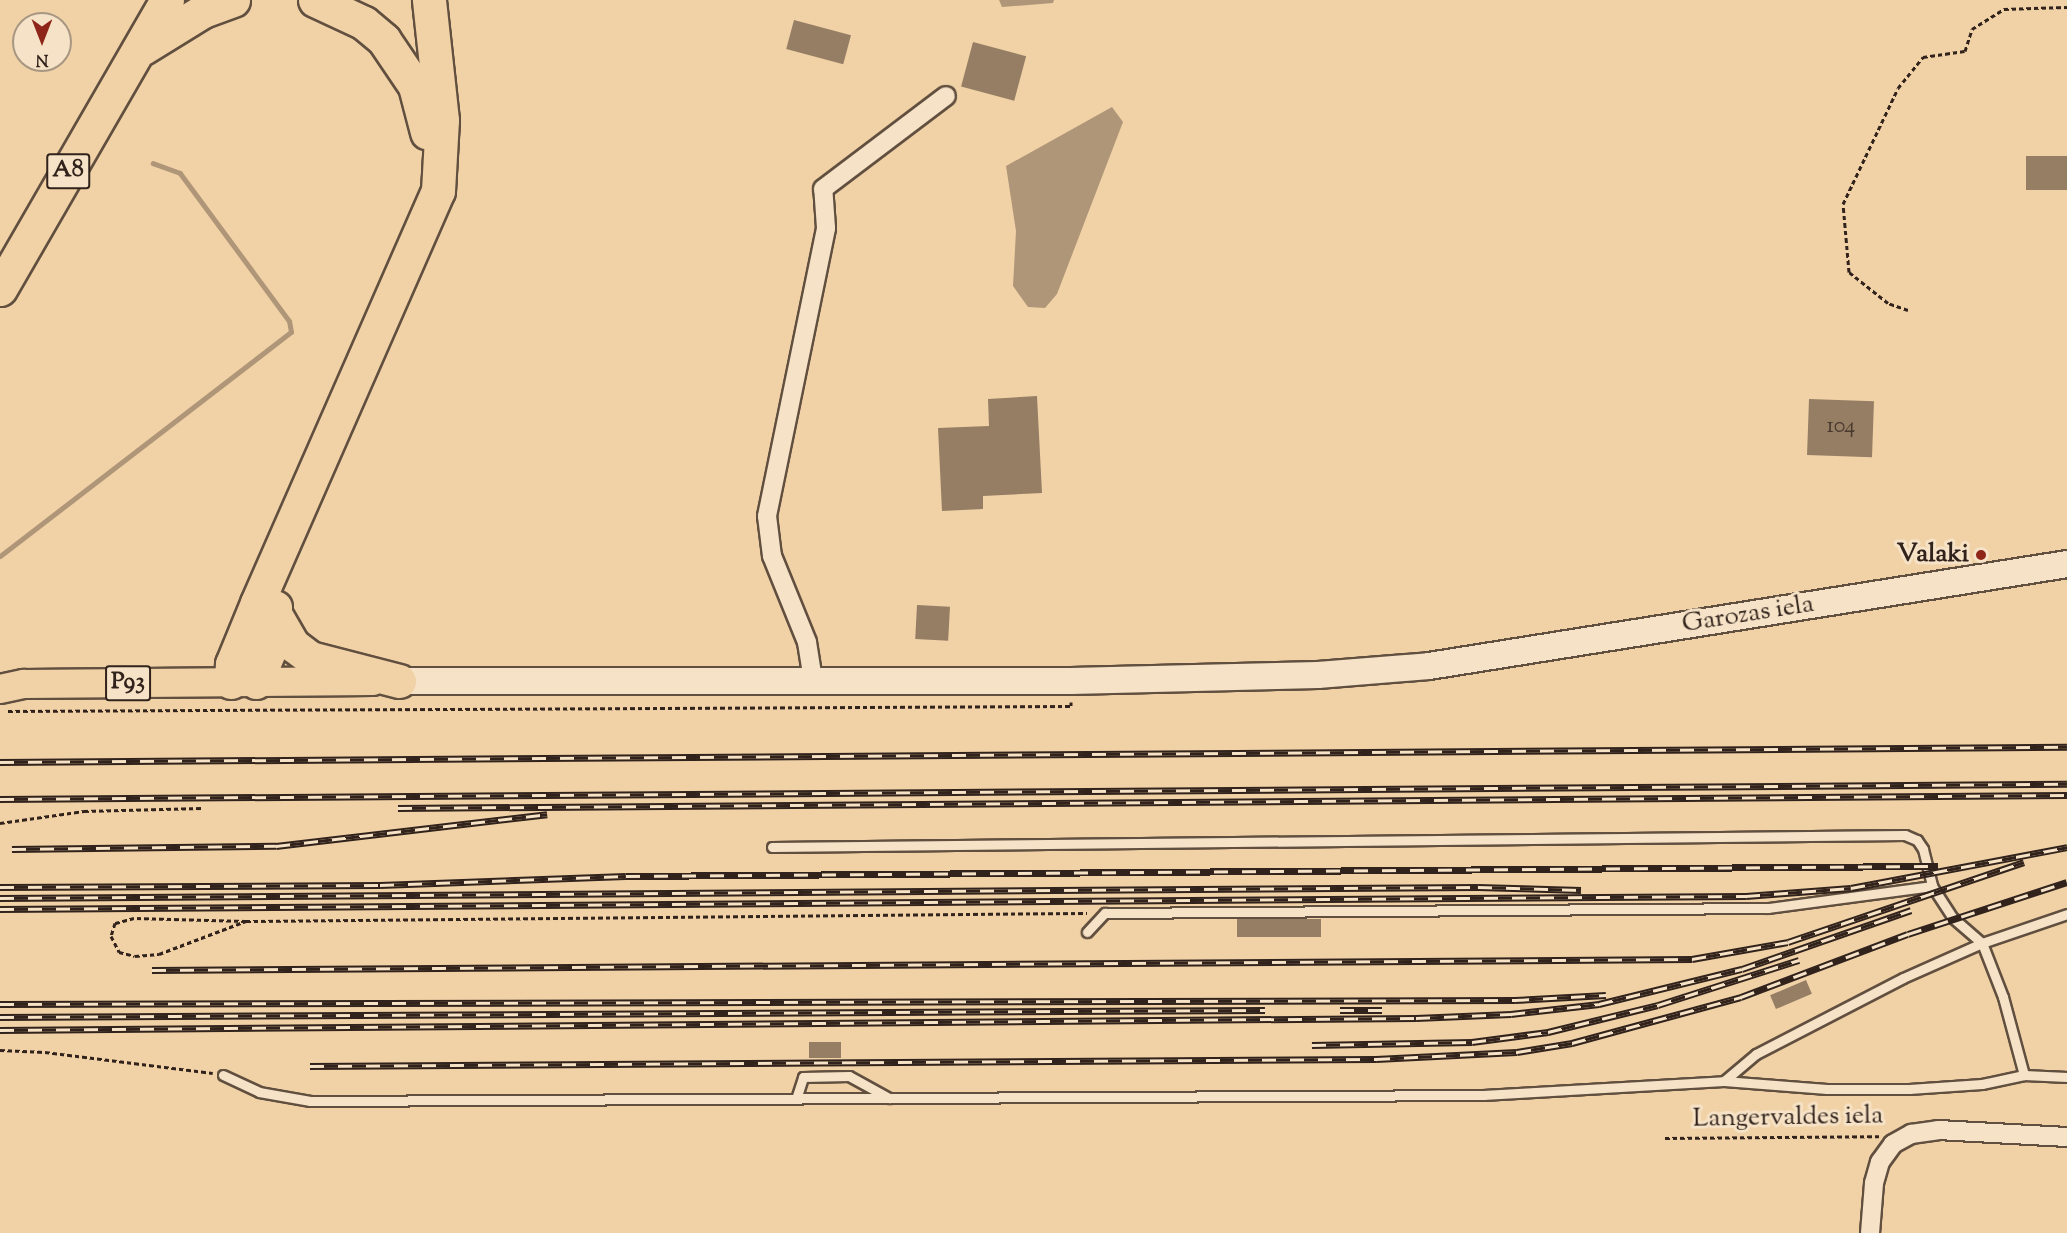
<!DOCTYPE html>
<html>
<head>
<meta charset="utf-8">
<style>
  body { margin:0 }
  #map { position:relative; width:2067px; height:1233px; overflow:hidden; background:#f1d2a7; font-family:"Sorts Mill Goudy",serif }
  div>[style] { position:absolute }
  .water>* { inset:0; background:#b09678 }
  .stream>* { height:5px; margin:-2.5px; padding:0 2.5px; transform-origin:2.5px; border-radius:2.5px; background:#b09678 }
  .building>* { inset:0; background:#957e64; transform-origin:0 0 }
  .path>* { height:3px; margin-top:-1.5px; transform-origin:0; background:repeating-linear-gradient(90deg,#31231c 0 4.5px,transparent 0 7.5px) }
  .roads { filter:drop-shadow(2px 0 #614f3f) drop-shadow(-2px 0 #614f3f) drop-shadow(0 2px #614f3f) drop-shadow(0 -2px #614f3f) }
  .lane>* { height:9px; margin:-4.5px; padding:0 4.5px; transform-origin:4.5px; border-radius:4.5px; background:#f6e2c6 }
  .street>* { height:18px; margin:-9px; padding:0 9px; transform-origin:9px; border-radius:9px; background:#f6e2c6 }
  .secondary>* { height:26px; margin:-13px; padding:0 13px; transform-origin:13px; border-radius:13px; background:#f6e2c6 }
  .primary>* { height:28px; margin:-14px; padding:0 14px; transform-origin:14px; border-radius:14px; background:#f1d2a7 }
  .highway>* { height:33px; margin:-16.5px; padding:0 16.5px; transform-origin:16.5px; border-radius:16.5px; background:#f1d2a7 }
  .rail>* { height:7px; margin-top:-3.5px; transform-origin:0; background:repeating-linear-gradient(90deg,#f6e2c6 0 14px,#31231c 0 28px); box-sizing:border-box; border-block:2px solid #31231c }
  .dots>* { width:16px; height:16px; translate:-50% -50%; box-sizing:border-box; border:3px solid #f6e2c6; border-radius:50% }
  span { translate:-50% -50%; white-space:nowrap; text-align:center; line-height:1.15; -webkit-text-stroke:6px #f6e2c6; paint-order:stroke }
  .number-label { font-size:22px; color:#4a3a2e }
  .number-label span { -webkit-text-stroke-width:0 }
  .shield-label span { padding:2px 4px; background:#f6e2c6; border:2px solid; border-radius:4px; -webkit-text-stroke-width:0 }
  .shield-label { font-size:24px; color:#31231c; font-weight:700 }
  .poi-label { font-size:26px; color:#31231c; font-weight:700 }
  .right { translate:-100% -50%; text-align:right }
  .street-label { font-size:26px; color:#31231c }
  .north { position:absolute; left:12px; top:12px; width:60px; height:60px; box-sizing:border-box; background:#f6e2c6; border:2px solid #a79682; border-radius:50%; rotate:180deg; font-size:16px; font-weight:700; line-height:24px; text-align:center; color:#31231c }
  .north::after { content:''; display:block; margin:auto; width:21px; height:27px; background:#8f2418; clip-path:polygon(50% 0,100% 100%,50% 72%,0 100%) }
</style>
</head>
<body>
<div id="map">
  <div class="water">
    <i style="clip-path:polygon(999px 0,1054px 0,1053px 3px,1002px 7px)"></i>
    <i style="clip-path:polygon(1112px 107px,1123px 122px,1057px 294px,1045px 308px,1028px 307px,1013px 286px,1016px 231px,1006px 166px)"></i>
  </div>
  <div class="stream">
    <i style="left:0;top:556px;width:367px;rotate:-37.6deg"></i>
    <i style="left:291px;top:332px;width:11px;rotate:-100deg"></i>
    <i style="left:289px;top:321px;width:184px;rotate:-126.4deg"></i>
    <i style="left:180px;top:173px;width:29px;rotate:-160deg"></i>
  </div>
  <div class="building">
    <i style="left:794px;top:20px;width:59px;height:30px;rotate:15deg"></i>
    <i style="left:973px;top:42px;width:55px;height:46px;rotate:15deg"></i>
    <i style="left:2026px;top:156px;width:41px;height:34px"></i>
    <i style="clip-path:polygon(1037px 396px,1042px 493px,983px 496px,983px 509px,942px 511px,938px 428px,989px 426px,988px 399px)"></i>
    <i style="left:1809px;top:399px;width:65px;height:56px;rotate:2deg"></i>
    <i style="left:917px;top:605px;width:33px;height:34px;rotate:3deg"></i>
    <i style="left:1237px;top:919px;width:84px;height:18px"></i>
    <i style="left:1806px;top:980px;width:15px;height:39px;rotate:67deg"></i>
    <i style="left:809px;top:1042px;width:32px;height:16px"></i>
  </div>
  <div class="path">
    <i style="left:1908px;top:310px;width:21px;rotate:-161deg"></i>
    <i style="left:1888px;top:303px;width:50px;rotate:-141.5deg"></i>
    <i style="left:1849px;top:272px;width:68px;rotate:-95deg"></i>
    <i style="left:1843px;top:204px;width:128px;rotate:-64.6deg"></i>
    <i style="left:1898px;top:88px;width:40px;rotate:-51deg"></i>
    <i style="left:1923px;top:57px;width:42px;rotate:-8.1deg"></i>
    <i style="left:1965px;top:51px;width:23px;rotate:-72deg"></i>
    <i style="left:1972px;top:29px;width:38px;rotate:-32deg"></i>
    <i style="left:2004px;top:9px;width:63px;rotate:-1.8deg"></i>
    <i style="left:8px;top:711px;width:1063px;rotate:-0.27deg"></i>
    <i style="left:1071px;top:706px;width:4px;rotate:-90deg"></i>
    <i style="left:0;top:823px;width:85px;rotate:-8.1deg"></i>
    <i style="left:84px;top:811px;width:118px;rotate:-1.5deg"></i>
    <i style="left:246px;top:921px;width:112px;rotate:-178.5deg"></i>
    <i style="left:134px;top:918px;width:20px;rotate:165deg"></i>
    <i style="left:115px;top:923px;width:14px;rotate:107deg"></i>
    <i style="left:111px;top:936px;width:18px;rotate:63deg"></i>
    <i style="left:119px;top:952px;width:16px;rotate:14deg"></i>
    <i style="left:135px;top:956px;width:24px;rotate:-5deg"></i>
    <i style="left:159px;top:954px;width:93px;rotate:-20.8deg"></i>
    <i style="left:246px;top:921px;width:841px;rotate:-0.55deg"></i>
    <i style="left:0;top:1050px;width:45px;rotate:2.5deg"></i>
    <i style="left:45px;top:1052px;width:169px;rotate:7.1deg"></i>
    <i style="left:1665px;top:1138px;width:214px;rotate:-0.5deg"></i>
  </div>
  <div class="roads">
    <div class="lane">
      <i style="left:772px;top:847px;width:1133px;rotate:-0.61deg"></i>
      <i style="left:1905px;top:835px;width:13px;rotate:23deg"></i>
      <i style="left:1917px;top:840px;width:11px;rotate:56deg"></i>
      <i style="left:1923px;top:849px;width:38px;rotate:76deg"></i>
      <i style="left:1932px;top:886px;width:38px;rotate:57deg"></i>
      <i style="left:1953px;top:918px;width:38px;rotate:41deg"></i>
      <i style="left:1982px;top:943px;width:58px;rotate:68.7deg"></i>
      <i style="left:2003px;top:997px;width:81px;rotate:74.9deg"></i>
      <i style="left:1087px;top:932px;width:26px;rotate:-47deg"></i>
      <i style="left:1105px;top:913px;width:663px;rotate:-0.43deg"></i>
      <i style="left:1768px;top:908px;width:165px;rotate:-7.6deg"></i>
      <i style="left:223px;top:1075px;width:40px;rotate:25deg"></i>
      <i style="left:259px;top:1092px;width:52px;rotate:10deg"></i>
      <i style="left:310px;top:1101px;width:1173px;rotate:-0.29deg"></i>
      <i style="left:1483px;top:1095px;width:241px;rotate:-3.3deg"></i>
      <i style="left:1724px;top:1081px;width:103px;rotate:4.4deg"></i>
      <i style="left:1827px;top:1089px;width:82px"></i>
      <i style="left:1909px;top:1089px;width:73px;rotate:-3.9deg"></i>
      <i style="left:1982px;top:1084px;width:43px;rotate:-12.1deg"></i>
      <i style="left:2024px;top:1075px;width:43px;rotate:2.7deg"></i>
      <i style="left:1724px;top:1081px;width:42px;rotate:-40.2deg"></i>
      <i style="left:1756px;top:1054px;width:165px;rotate:-27.3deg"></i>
      <i style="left:1903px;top:978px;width:86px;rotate:-23.9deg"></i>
      <i style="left:1982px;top:943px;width:90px;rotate:-18.8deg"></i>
      <i style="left:796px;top:1099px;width:23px;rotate:-72deg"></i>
      <i style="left:803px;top:1077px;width:46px;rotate:-1.2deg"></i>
      <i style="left:849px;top:1076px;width:46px;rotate:28.8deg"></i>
    </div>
    <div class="street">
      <i style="left:813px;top:680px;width:38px;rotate:-99deg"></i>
      <i style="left:807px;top:642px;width:93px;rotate:-112.1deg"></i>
      <i style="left:772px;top:556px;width:40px;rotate:-97.1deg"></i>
      <i style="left:767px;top:516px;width:294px;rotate:-78.4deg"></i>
      <i style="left:826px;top:228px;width:39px;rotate:-94deg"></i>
      <i style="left:823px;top:189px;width:154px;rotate:-37.1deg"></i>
      <i style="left:1870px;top:1233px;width:50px;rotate:-85.4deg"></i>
      <i style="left:1874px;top:1183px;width:22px;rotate:-74deg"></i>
      <i style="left:1880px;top:1162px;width:22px;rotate:-54deg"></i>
      <i style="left:1893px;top:1144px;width:21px;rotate:-29deg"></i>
      <i style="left:1911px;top:1134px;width:27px;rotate:-8deg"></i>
      <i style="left:1938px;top:1130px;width:129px;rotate:3.1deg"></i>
    </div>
    <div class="secondary">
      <i style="left:399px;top:681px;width:672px"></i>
      <i style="left:1071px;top:681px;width:247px;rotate:-1.4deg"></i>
      <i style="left:1318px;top:675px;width:111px;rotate:-4.6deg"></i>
      <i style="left:1429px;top:666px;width:646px;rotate:-9.08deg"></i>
    </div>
    <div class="primary">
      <i style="left:0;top:689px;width:25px;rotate:-12deg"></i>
      <i style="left:24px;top:684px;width:349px;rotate:-0.5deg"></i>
    </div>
    <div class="highway">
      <i style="left:315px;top:0;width:54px;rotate:25.1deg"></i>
      <i style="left:364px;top:23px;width:26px;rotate:40deg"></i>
      <i style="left:384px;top:40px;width:55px;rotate:56deg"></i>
      <i style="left:415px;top:86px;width:48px;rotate:75.4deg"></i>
      <i style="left:143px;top:48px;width:70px;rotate:-31.7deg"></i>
      <i style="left:203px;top:11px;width:32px;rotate:-20deg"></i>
      <i style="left:0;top:289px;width:334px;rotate:-60deg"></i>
      <i style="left:275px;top:614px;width:36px;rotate:60deg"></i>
      <i style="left:293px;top:645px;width:21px;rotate:37deg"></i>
      <i style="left:310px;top:658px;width:92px;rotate:14.5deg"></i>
      <i style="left:231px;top:682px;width:18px;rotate:-87deg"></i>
      <i style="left:232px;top:664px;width:66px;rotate:-67.7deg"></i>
      <i style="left:257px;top:603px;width:450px;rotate:-66.3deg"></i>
      <i style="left:438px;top:191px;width:71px;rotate:-86.8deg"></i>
      <i style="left:442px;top:120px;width:121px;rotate:-96.2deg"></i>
      <i style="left:256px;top:682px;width:39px;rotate:-67deg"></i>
      <i style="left:271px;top:646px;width:39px;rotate:-84deg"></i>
    </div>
  </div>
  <div class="rail">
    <i style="left:0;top:762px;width:2067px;rotate:-0.42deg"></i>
    <i style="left:0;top:799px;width:2067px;rotate:-0.42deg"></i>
    <i style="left:398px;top:808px;width:1669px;rotate:-0.45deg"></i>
    <i style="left:12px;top:849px;width:264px;rotate:-0.7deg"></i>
    <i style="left:276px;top:846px;width:273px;rotate:-6.7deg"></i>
    <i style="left:0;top:887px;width:380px;rotate:-0.3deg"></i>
    <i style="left:380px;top:885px;width:246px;rotate:-2.1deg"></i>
    <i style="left:626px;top:876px;width:1312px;rotate:-0.44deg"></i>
    <i style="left:0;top:898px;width:1478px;rotate:-0.43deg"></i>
    <i style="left:1478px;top:887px;width:103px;rotate:1.7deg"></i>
    <i style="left:0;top:909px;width:1746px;rotate:-0.43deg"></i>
    <i style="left:1746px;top:896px;width:105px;rotate:-4.4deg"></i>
    <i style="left:1851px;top:888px;width:220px;rotate:-10.7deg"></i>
    <i style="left:152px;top:970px;width:1540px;rotate:-0.41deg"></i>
    <i style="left:1692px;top:959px;width:97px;rotate:-10deg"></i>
    <i style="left:1788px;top:942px;width:249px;rotate:-18.7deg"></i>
    <i style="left:0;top:1004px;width:1515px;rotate:-0.15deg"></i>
    <i style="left:1515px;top:1000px;width:91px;rotate:-3.1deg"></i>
    <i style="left:1340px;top:1010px;width:42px"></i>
    <i style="left:0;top:1017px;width:1265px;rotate:-0.32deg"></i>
    <i style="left:0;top:1030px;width:1416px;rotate:-0.49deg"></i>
    <i style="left:1416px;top:1018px;width:95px;rotate:-2.4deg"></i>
    <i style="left:1511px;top:1014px;width:89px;rotate:-6.5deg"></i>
    <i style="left:1599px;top:1004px;width:147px;rotate:-13.8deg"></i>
    <i style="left:1742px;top:969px;width:179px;rotate:-19.2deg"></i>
    <i style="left:1312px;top:1045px;width:160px;rotate:-1.1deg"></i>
    <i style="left:1472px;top:1042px;width:77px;rotate:-7.5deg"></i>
    <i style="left:1548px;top:1032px;width:113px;rotate:-13.8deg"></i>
    <i style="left:1658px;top:1005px;width:148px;rotate:-17.7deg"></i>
    <i style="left:310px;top:1066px;width:1066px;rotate:-0.38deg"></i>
    <i style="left:1376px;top:1059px;width:141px;rotate:-2.8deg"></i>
    <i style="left:1517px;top:1052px;width:56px;rotate:-9.3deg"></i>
    <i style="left:1572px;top:1043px;width:175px;rotate:-15.2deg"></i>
    <i style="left:1741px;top:997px;width:178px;rotate:-20.7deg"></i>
    <i style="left:1908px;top:934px;width:167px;rotate:-18.1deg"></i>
  </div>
  <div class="dots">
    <i style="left:1981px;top:555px;background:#8f2418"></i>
  </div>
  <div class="number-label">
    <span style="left:1841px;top:428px">104</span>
  </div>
  <div class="shield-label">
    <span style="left:68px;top:171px">A8</span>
    <span style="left:128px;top:683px">P93</span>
  </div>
  <div class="poi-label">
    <span class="right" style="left:1969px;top:555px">Valaki</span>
  </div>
  <div class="street-label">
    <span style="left:1748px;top:615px;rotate:-9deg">Garozas iela</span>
    <span style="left:1788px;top:1118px;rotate:-1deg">Langervaldes iela</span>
  </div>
  <div class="north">N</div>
</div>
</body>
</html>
